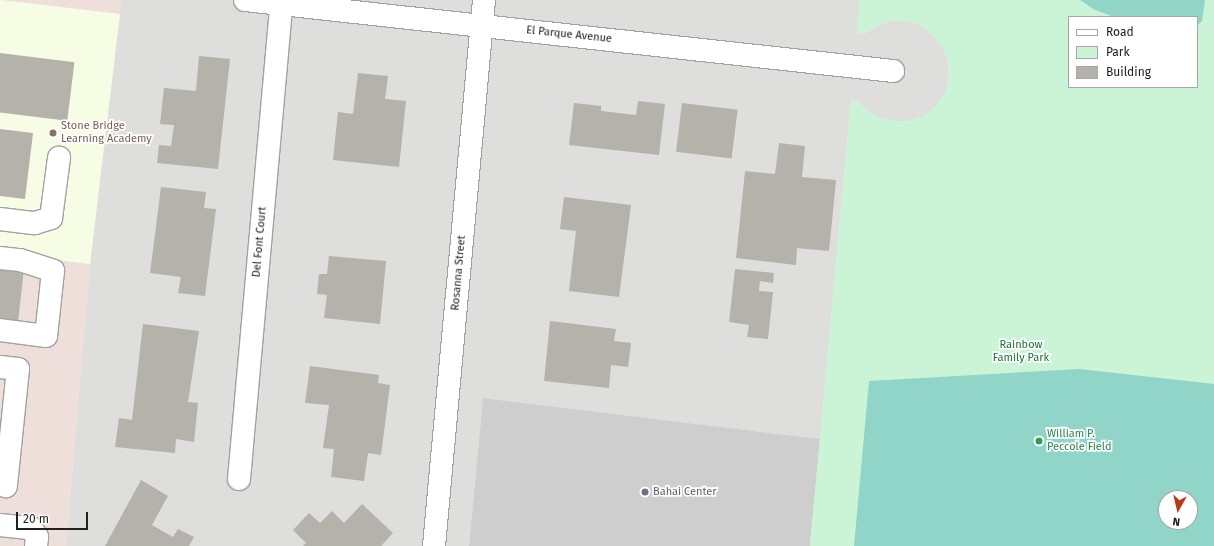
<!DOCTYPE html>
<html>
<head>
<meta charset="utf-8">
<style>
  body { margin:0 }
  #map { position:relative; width:1214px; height:546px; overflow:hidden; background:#f0efe8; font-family:"Fira Sans",sans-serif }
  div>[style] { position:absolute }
  .residential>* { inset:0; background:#dededd }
  .commercial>* { inset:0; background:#eedfda }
  .education>* { inset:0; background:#f7fce5 }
  .religious>* { inset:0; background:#cecece }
  .park>* { inset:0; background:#cbf4d7 }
  .pitch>* { inset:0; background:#90d5c8 }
  .building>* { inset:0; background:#b5b1ab; transform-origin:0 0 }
  .roads { filter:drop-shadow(1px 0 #a1a1a1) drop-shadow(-1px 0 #a1a1a1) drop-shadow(0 1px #a1a1a1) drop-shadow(0 -1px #a1a1a1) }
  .minor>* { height:22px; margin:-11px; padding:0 11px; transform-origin:11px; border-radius:11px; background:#fff }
  .dots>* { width:11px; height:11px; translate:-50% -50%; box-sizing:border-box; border:2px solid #fff; border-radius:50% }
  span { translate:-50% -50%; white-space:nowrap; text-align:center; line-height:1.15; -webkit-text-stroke:3.5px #fff; paint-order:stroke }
  .street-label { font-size:11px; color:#202020 }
  .education-label { font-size:11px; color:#785e54 }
  .left { translate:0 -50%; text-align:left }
  .park-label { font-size:11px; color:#197333 }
  .leisure-label { font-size:11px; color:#27864d }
  .worship-label { font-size:11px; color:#5b616d }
  .legend { position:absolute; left:1068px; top:16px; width:130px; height:72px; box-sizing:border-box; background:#fff; border:1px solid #a6a6a6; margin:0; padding:5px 7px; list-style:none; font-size:12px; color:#202020 }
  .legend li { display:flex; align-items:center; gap:8px; height:20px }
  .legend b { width:20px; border:1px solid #a6a6a6 }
  .north { position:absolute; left:1158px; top:490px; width:40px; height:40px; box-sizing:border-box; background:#fff; border:1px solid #a6a6a6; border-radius:50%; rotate:188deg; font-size:11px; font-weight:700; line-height:16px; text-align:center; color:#202020 }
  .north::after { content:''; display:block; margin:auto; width:14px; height:18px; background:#b83918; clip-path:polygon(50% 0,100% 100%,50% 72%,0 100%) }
  .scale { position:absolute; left:16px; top:512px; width:72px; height:18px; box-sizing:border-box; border:2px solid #202020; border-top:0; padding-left:5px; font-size:12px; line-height:14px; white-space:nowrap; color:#202020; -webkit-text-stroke:3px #fff; paint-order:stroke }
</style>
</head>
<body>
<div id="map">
  <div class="residential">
    <i style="clip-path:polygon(121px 0,860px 0,857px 33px,864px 34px,877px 26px,892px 21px,908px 21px,922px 26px,933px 35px,942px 47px,948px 61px,949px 77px,946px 91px,937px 105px,926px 115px,910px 121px,893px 121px,877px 117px,865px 109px,857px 101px,851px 100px,820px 439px,483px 398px,469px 546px,66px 546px,90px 264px)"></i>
  </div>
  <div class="commercial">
    <i style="clip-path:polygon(0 0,121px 0,120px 14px)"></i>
    <i style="clip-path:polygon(0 253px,90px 264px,66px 546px,0 546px)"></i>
  </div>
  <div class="education">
    <i style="clip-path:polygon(0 0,120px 14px,90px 264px,0 253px)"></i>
  </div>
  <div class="religious">
    <i style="clip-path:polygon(483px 398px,820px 439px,810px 546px,469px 546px)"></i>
  </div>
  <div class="park">
    <i style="clip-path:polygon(evenodd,860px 0,1214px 0,1214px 546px,810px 546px,851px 100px,857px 101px,865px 109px,877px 117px,893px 121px,910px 121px,926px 115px,937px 105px,946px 91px,949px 77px,948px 61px,942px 47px,933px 35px,922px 26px,908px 21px,892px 21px,877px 26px,864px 34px,857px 33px,860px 0,1069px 17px,1197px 17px,1197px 87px,1069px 87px,1069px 17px,860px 0,1166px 498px,1190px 498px,1190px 522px,1166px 522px,1166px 498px)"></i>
  </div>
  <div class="pitch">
    <i style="clip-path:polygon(1080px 0,1205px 0,1202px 21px,1197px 26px,1197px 17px,1114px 17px,1093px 9px)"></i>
    <i style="clip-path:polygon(evenodd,1079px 369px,1214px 384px,1214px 546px,854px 546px,869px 381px,1079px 369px,1166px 498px,1190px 498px,1190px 522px,1166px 522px,1166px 498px)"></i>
  </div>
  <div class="building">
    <i style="left:0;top:53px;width:75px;height:59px;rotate:7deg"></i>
    <i style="clip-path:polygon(199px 56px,230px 59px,218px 169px,157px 163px,159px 145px,171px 146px,174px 125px,160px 124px,164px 88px,196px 91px)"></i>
    <i style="clip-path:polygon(358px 73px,388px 76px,385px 99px,406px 101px,399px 167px,333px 160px,338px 112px,353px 114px)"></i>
    <i style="clip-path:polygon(638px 101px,665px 104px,659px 155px,569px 145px,574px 103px,601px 106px,601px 111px,636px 115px)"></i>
    <i style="left:682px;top:103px;width:56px;height:49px;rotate:7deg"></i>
    <i style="clip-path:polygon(0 129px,33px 133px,25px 199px,0 196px)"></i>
    <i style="clip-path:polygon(779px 143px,805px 146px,802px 177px,836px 180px,829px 251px,797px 248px,796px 265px,736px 258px,745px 171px,775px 174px)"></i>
    <i style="clip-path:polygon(161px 187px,206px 192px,204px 208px,216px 209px,205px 296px,178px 293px,181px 277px,150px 273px)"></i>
    <i style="clip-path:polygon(564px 197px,631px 205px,619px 297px,569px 291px,576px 231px,560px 229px)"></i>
    <i style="clip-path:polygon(329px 256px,386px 261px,380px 324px,324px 318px,327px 295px,317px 294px,319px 274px,327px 274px)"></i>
    <i style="clip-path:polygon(0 266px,24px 269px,18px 322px,0 320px)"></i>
    <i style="clip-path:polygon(735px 269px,774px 273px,773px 283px,760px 281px,759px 291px,773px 292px,768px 339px,747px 337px,749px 325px,729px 322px)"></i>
    <i style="clip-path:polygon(550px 321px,616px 329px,614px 341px,631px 343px,628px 367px,611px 365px,609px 388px,544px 381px)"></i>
    <i style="clip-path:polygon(143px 324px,199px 331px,188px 402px,198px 403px,194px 442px,176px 439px,175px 453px,115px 447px,119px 418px,132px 420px)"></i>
    <i style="clip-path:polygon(310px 366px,379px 375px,378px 383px,390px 385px,381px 455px,368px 453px,364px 481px,331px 477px,334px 449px,323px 448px,329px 405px,305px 403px)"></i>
    <i style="clip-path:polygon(141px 480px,168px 496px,152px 525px,173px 537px,178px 529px,194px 537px,189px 546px,105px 546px)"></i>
    <i style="clip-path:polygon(362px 504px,393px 533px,381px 546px,303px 546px,306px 543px,293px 530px,309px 513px,320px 523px,332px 511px,344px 523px)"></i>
  </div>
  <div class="roads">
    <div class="minor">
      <i style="left:245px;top:0;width:652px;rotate:6.25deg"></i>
      <i style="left:0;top:219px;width:35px;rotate:7deg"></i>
      <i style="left:35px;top:223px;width:17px;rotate:-17deg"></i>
      <i style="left:51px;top:218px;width:61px;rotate:-82.4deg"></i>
      <i style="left:0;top:258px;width:20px;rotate:6deg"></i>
      <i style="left:20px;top:260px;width:35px;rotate:18deg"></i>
      <i style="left:53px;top:271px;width:65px;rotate:96.1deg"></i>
      <i style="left:46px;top:336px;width:46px;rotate:-172.6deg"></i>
      <i style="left:0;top:367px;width:18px;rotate:6deg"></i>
      <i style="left:18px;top:369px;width:118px;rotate:95.9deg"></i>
      <i style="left:239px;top:479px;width:477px;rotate:-84.9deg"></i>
      <i style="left:0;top:525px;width:31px;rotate:6deg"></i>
      <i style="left:31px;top:528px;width:11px;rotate:56deg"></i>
      <i style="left:37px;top:537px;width:9px;rotate:96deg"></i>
      <i style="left:434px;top:546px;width:548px;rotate:-84.77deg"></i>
    </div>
  </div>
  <div class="dots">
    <i style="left:53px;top:133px;background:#8d6e63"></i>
    <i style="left:1039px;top:441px;background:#2e9e5b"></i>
    <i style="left:645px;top:492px;background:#6b7280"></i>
  </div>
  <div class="street-label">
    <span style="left:569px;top:35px;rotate:6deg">El Parque Avenue</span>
    <span style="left:260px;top:242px;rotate:-85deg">Del Font Court</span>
    <span style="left:459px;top:273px;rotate:-85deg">Rosanna Street</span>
  </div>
  <div class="education-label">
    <span class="left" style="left:61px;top:133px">Stone Bridge<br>Learning Academy</span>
  </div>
  <div class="park-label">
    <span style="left:1021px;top:352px">Rainbow<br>Family Park</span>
  </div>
  <div class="leisure-label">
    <span class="left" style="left:1047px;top:441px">William P.<br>Peccole Field</span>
  </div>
  <div class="worship-label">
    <span class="left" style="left:653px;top:492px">Bahai Center</span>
  </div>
  <ul class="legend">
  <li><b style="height:5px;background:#fff"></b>Road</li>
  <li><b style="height:11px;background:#cbf4d7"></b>Park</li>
  <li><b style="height:11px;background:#b5b1ab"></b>Building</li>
  </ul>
  <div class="north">N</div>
  <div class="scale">20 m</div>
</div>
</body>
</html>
